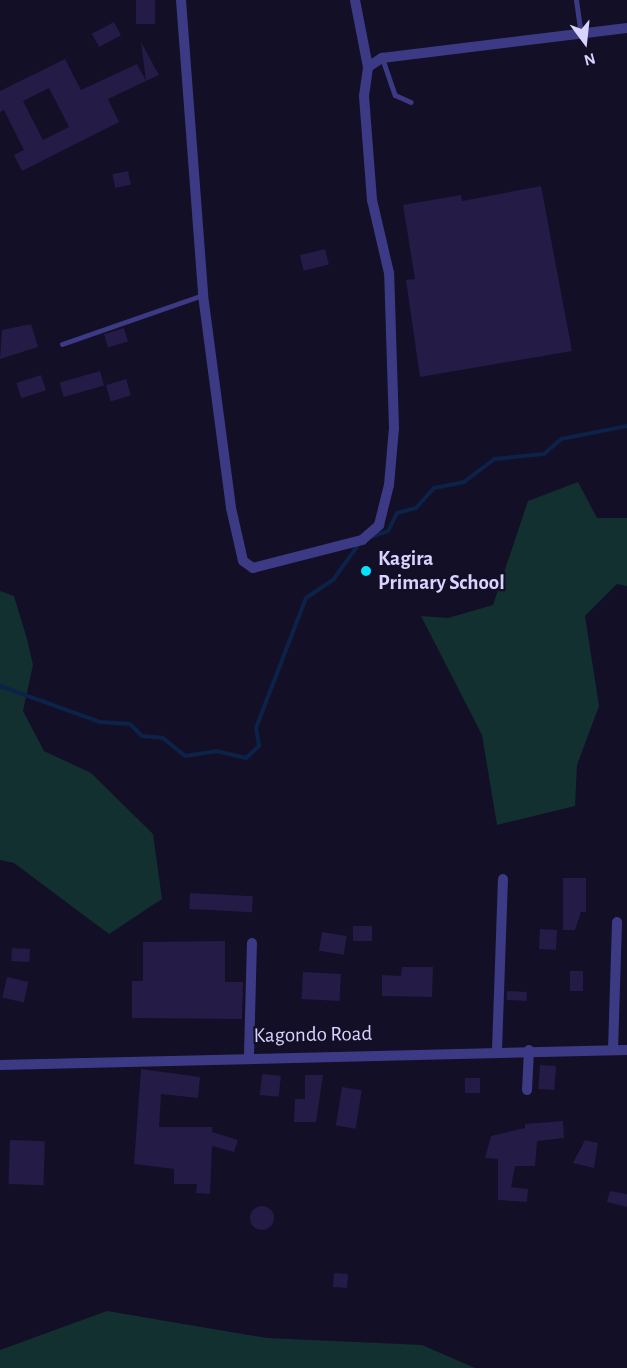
<!DOCTYPE html>
<html>
<head>
<meta charset="utf-8">
<style>
  body { margin:0 }
  #map { position:relative; width:627px; height:1368px; overflow:hidden; background:#130f26; font-family:"Alegreya Sans",sans-serif }
  div>[style] { position:absolute }
  .green>* { inset:0; background:#12302f }
  .stream>* { height:4px; margin:-2px; padding:0 2px; transform-origin:2px; border-radius:2px; background:#0c2248 }
  .building>* { inset:0; background:#241b47; transform-origin:0 0 }
  .round { border-radius:50% }
  .service>* { height:5px; margin:-2.5px; padding:0 2.5px; transform-origin:2.5px; border-radius:2.5px; background:#3d3a85 }
  .minor>* { height:10px; margin:-5px; padding:0 5px; transform-origin:5px; border-radius:5px; background:#3d3a85 }
  .dots>* { width:16px; height:16px; translate:-50% -50%; box-sizing:border-box; border:3px solid #130f26; border-radius:50% }
  span { translate:-50% -50%; white-space:nowrap; text-align:center; line-height:1.15; -webkit-text-stroke:4.5px #130f26; paint-order:stroke }
  .poi-label { font-size:21px; color:#d9d4ff; font-weight:700 }
  .left { translate:0 -50%; text-align:left }
  .street-label { font-size:21px; color:#d9d4ff }
  .north { position:absolute; left:555px; top:12px; width:60px; height:60px; -webkit-text-stroke:4px #130f26; paint-order:stroke; rotate:165deg; font-size:16px; font-weight:700; line-height:24px; text-align:center; color:#d9d4ff }
  .north::after { content:''; display:block; margin:auto; width:21px; height:27px; background:#d9d4ff; clip-path:polygon(50% 0,100% 100%,50% 72%,0 100%) }
</style>
</head>
<body>
<div id="map">
  <div class="green">
    <i style="clip-path:polygon(578px 482px,597px 518px,627px 518px,627px 586px,617px 584px,585px 616px,599px 706px,577px 765px,575px 806px,497px 825px,482px 735px,421px 616px,448px 618px,493px 605px,528px 501px)"></i>
    <i style="clip-path:polygon(0 591px,14px 596px,27px 639px,33px 665px,23px 711px,44px 751px,91px 773px,153px 834px,162px 899px,109px 934px,14px 863px,0 860px)"></i>
    <i style="clip-path:polygon(107px 1311px,267px 1338px,422px 1345px,475px 1368px,0 1368px,0 1350px)"></i>
  </div>
  <div class="stream">
    <i style="left:370px;top:537px;width:19px;rotate:-18deg"></i>
    <i style="left:388px;top:531px;width:20px;rotate:-63deg"></i>
    <i style="left:397px;top:513px;width:20px;rotate:-15deg"></i>
    <i style="left:416px;top:508px;width:27px;rotate:-48deg"></i>
    <i style="left:434px;top:488px;width:31px;rotate:-11deg"></i>
    <i style="left:464px;top:482px;width:38px;rotate:-37deg"></i>
    <i style="left:494px;top:459px;width:50px;rotate:-5.7deg"></i>
    <i style="left:544px;top:454px;width:23px;rotate:-41deg"></i>
    <i style="left:561px;top:439px;width:67px;rotate:-11.1deg"></i>
    <i style="left:0;top:686px;width:106px;rotate:19.8deg"></i>
    <i style="left:100px;top:722px;width:30px;rotate:4deg"></i>
    <i style="left:130px;top:724px;width:17px;rotate:45deg"></i>
    <i style="left:142px;top:736px;width:21px;rotate:5deg"></i>
    <i style="left:163px;top:738px;width:28px;rotate:39deg"></i>
    <i style="left:185px;top:756px;width:31px;rotate:-9deg"></i>
    <i style="left:216px;top:751px;width:31px;rotate:13deg"></i>
    <i style="left:246px;top:758px;width:18px;rotate:-43deg"></i>
    <i style="left:259px;top:746px;width:18px;rotate:-99deg"></i>
    <i style="left:256px;top:728px;width:139px;rotate:-69deg"></i>
    <i style="left:306px;top:598px;width:32px;rotate:-34deg"></i>
    <i style="left:333px;top:580px;width:44px;rotate:-54.2deg"></i>
  </div>
  <div class="building">
    <i style="left:136px;top:0;width:19px;height:24px"></i>
    <i style="left:114px;top:22px;width:15px;height:25px;rotate:62deg"></i>
    <i style="clip-path:polygon(141px 42px,159px 75px,146px 81px)"></i>
    <i style="clip-path:polygon(evenodd,65px 59px,81px 90px,137px 64px,146px 81px,108px 99px,119px 122px,22px 171px,14px 155px,24px 150px,4px 110px,0 112px,0 91px,65px 59px,49px 88px,69px 127px,43px 140px,23px 101px,49px 88px)"></i>
    <i style="left:128px;top:171px;width:14px;height:16px;rotate:78deg"></i>
    <i style="clip-path:polygon(541px 186px,572px 351px,420px 377px,406px 280px,415px 279px,403px 205px,461px 195px,462px 201px)"></i>
    <i style="left:325px;top:249px;width:16px;height:26px;rotate:76deg"></i>
    <i style="clip-path:polygon(31px 324px,38px 347px,0 359px,2px 330px)"></i>
    <i style="left:124px;top:328px;width:14px;height:21px;rotate:73deg"></i>
    <i style="left:100px;top:371px;width:15px;height:42px;rotate:74deg"></i>
    <i style="left:41px;top:375px;width:16px;height:26px;rotate:72deg"></i>
    <i style="left:126px;top:379px;width:17px;height:21px;rotate:73deg"></i>
    <i style="clip-path:polygon(563px 878px,586px 878px,586px 912px,581px 912px,575px 930px,563px 930px)"></i>
    <i style="left:190px;top:893px;width:63px;height:16px;rotate:3deg"></i>
    <i style="left:372px;top:926px;width:15px;height:19px;rotate:90deg"></i>
    <i style="left:540px;top:929px;width:17px;height:20px;rotate:3deg"></i>
    <i style="left:322px;top:932px;width:25px;height:19px;rotate:9deg"></i>
    <i style="clip-path:polygon(225px 941px,225px 982px,243px 982px,242px 1019px,132px 1018px,132px 981px,143px 981px,143px 942px)"></i>
    <i style="left:12px;top:948px;width:18px;height:13px;rotate:3deg"></i>
    <i style="clip-path:polygon(402px 967px,433px 967px,432px 997px,382px 996px,382px 975px,401px 976px)"></i>
    <i style="left:570px;top:971px;width:13px;height:20px"></i>
    <i style="left:303px;top:972px;width:38px;height:27px;rotate:3deg"></i>
    <i style="left:7px;top:977px;width:22px;height:21px;rotate:13deg"></i>
    <i style="left:507px;top:991px;width:20px;height:9px;rotate:3deg"></i>
    <i style="left:540px;top:1065px;width:16px;height:24px;rotate:4deg"></i>
    <i style="clip-path:polygon(141px 1069px,200px 1077px,198px 1098px,161px 1094px,159px 1127px,212px 1127px,212px 1132px,238px 1140px,234px 1152px,212px 1146px,210px 1194px,196px 1193px,197px 1184px,174px 1184px,174px 1169px,134px 1164px)"></i>
    <i style="left:262px;top:1074px;width:19px;height:21px;rotate:6deg"></i>
    <i style="clip-path:polygon(305px 1075px,323px 1075px,316px 1122px,294px 1122px,295px 1099px,305px 1099px)"></i>
    <i style="left:465px;top:1078px;width:15px;height:15px"></i>
    <i style="left:342px;top:1087px;width:20px;height:39px;rotate:9deg"></i>
    <i style="clip-path:polygon(563px 1121px,564px 1138px,537px 1141px,535px 1166px,515px 1166px,511px 1187px,528px 1189px,527px 1202px,498px 1200px,498px 1159px,485px 1158px,491px 1136px,525px 1128px,525px 1124px)"></i>
    <i style="left:10px;top:1140px;width:35px;height:44px;rotate:2deg"></i>
    <i style="clip-path:polygon(585px 1140px,598px 1143px,594px 1168px,573px 1163px)"></i>
    <i style="clip-path:polygon(610px 1191px,627px 1194px,627px 1207px,607px 1202px)"></i>
    <i class="round" style="left:250px;top:1206px;width:24px;height:24px"></i>
    <i style="left:334px;top:1273px;width:14px;height:14px;rotate:4deg"></i>
  </div>
  <div class="service">
    <i style="left:576px;top:0;width:34px;rotate:82deg"></i>
    <i style="left:382px;top:58px;width:39px;rotate:71deg"></i>
    <i style="left:395px;top:95px;width:17px;rotate:24deg"></i>
    <i style="left:62px;top:344px;width:149px;rotate:-19.2deg"></i>
  </div>
  <div class="minor">
    <i style="left:181px;top:0;width:296px;rotate:85.7deg"></i>
    <i style="left:203px;top:295px;width:215px;rotate:82.5deg"></i>
    <i style="left:231px;top:508px;width:54px;rotate:77.2deg"></i>
    <i style="left:243px;top:561px;width:12px;rotate:35deg"></i>
    <i style="left:253px;top:568px;width:113px;rotate:-14.4deg"></i>
    <i style="left:362px;top:540px;width:23px;rotate:-41deg"></i>
    <i style="left:379px;top:525px;width:41px;rotate:-76deg"></i>
    <i style="left:389px;top:485px;width:57px;rotate:-85deg"></i>
    <i style="left:394px;top:428px;width:155px;rotate:-91.8deg"></i>
    <i style="left:389px;top:273px;width:75px;rotate:-103.1deg"></i>
    <i style="left:372px;top:200px;width:104px;rotate:-94.4deg"></i>
    <i style="left:364px;top:96px;width:29px;rotate:-82deg"></i>
    <i style="left:368px;top:67px;width:68px;rotate:-101deg"></i>
    <i style="left:368px;top:67px;width:17px;rotate:-33deg"></i>
    <i style="left:382px;top:58px;width:247px;rotate:-7deg"></i>
    <i style="left:497px;top:1050px;width:171px;rotate:-88deg"></i>
    <i style="left:613px;top:1050px;width:128px;rotate:-88.2deg"></i>
    <i style="left:249px;top:1055px;width:112px;rotate:-88.5deg"></i>
    <i style="left:0;top:1065px;width:627px;rotate:-1.37deg"></i>
    <i style="left:527px;top:1090px;width:40px;rotate:-87.1deg"></i>
  </div>
  <div class="dots">
    <i style="left:366px;top:571px;background:#00e5ff"></i>
  </div>
  <div class="poi-label">
    <span class="left" style="left:378px;top:571px">Kagira<br>Primary School</span>
  </div>
  <div class="street-label">
    <span style="left:313px;top:1035px;rotate:-1deg">Kagondo Road</span>
  </div>
  <div class="north">N</div>
</div>
</body>
</html>
